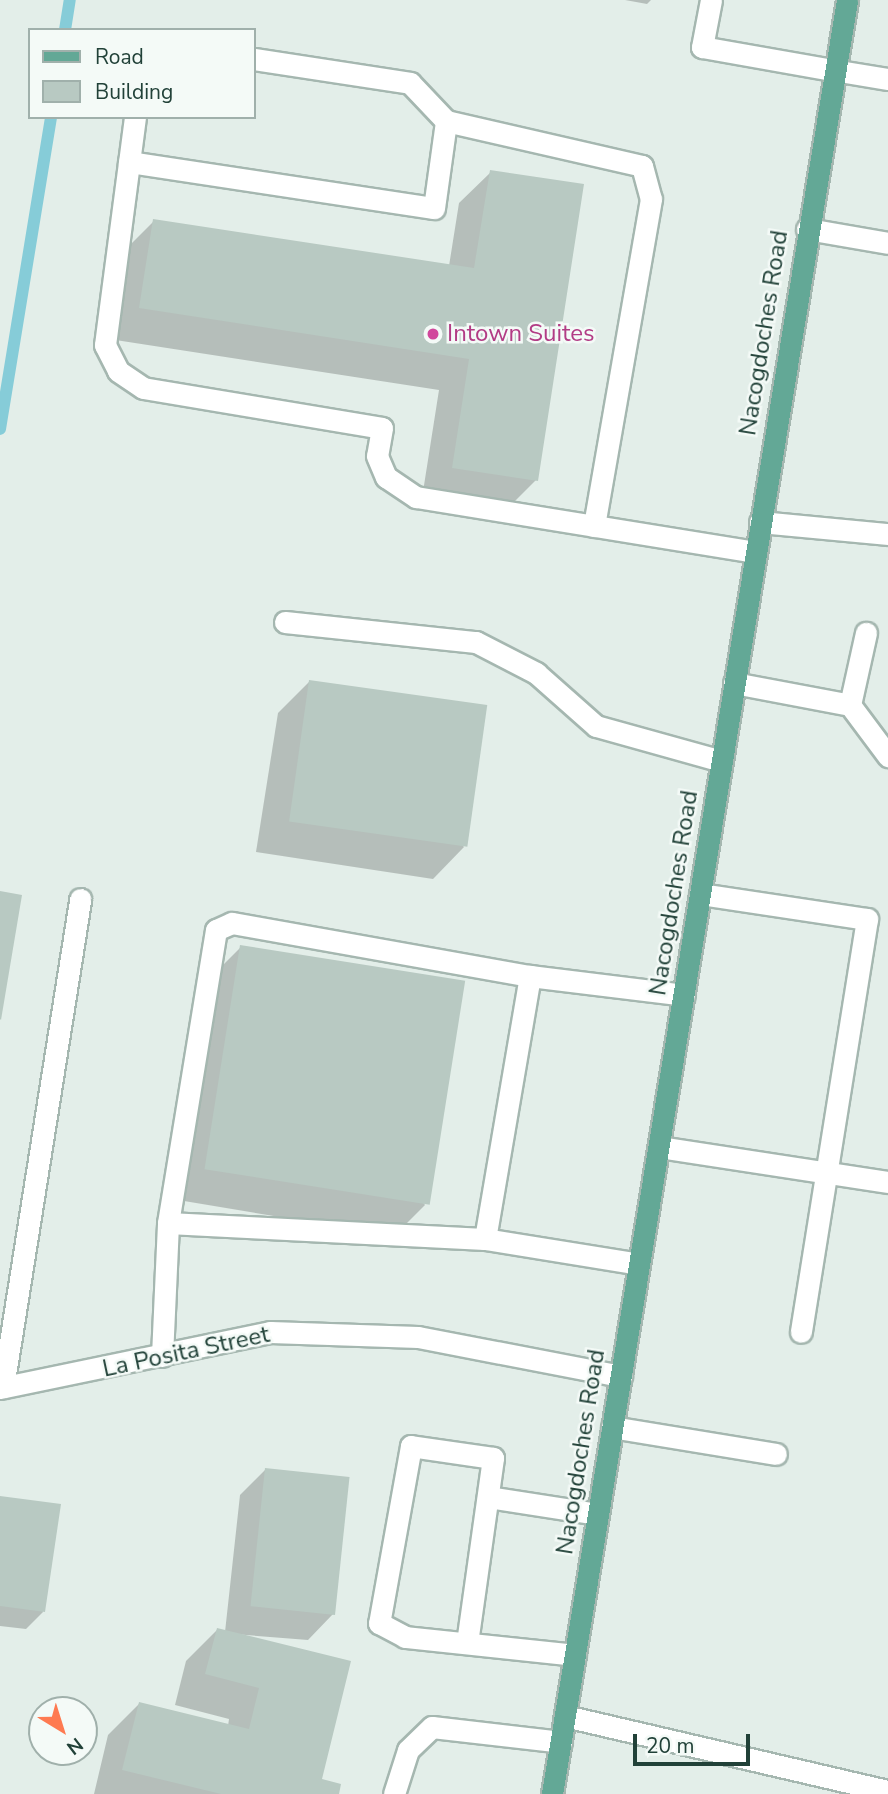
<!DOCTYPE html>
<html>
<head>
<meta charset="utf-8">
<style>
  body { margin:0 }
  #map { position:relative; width:888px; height:1794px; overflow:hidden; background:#e3eee9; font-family:"Nunito Sans",sans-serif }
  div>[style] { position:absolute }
  .shadow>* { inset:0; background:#0003 }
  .stream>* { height:12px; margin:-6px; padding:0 6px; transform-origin:6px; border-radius:6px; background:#86ccd8 }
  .building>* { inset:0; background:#b8c9c2; transform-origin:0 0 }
  .roads { filter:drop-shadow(2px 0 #a5b7b0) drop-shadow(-2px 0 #a5b7b0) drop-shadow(0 2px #a5b7b0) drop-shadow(0 -2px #a5b7b0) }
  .service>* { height:21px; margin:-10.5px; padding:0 10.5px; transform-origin:10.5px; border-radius:10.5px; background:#fff }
  .minor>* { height:21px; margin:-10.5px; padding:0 10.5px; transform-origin:10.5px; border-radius:10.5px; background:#fff }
  .primary>* { height:21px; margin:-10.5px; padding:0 10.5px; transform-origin:10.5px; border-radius:10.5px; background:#63a896 }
  .dots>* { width:19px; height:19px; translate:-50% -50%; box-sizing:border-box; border:4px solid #f4faf7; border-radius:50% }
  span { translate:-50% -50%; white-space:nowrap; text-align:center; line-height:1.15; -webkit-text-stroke:5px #f4faf7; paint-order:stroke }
  .street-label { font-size:24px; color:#214138 }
  .hotel-label { font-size:24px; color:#b23c85 }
  .left { translate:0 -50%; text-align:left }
  .legend { position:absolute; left:28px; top:28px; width:228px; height:91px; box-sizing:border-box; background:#f4faf7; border:2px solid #a0b0ab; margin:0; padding:9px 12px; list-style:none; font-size:21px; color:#214138 }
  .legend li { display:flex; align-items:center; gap:14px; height:35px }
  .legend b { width:35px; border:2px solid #a0b0ab }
  .north { position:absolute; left:28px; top:1696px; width:70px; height:70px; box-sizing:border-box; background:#f4faf7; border:2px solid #a0b0ab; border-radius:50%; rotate:142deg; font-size:19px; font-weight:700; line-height:28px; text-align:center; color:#214138 }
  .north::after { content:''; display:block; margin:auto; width:24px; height:32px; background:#fe7a51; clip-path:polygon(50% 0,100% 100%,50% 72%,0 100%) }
  .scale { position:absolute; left:633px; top:1734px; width:117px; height:32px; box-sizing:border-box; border:4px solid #214138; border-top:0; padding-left:9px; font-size:21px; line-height:24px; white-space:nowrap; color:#214138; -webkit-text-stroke:5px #f4faf7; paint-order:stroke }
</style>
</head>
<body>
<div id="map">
  <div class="shadow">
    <i style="clip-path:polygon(625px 0,651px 0,647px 4px)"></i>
    <i style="clip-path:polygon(491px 172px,536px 480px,505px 511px,422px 498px,439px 390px,109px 339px,123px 252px,154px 221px,449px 266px,459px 203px)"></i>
    <i style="clip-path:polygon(309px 682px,464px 847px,433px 879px,256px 852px,278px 713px)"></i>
    <i style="clip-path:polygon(241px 947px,425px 1205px,394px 1236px,172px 1199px,210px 978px)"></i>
    <i style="clip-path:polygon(265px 1470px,333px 1614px,308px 1640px,233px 1634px,319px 1780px,337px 1794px,94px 1794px,108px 1735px,139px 1704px,228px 1726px,229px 1719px,175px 1705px,186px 1661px,217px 1630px,225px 1632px,240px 1495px)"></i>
    <i style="clip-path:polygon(0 1498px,43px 1612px,26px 1629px,0 1626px)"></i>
  </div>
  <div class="stream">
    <i style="left:65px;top:30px;width:30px;rotate:-81deg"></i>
    <i style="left:0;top:429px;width:316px;rotate:-80.7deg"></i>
  </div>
  <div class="building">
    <i style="clip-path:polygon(490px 170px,584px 184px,538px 481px,452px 468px,469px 359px,139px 308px,153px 219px,474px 268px)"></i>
    <i style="left:309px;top:680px;width:180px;height:143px;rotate:8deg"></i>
    <i style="clip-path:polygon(0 891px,22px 895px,1px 1020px,0 1019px)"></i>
    <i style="left:240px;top:945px;width:228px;height:227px;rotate:9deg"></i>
    <i style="left:265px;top:1468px;width:85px;height:139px;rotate:6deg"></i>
    <i style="clip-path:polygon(0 1496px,61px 1504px,45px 1612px,0 1606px)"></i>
    <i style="clip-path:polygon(217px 1628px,351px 1661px,322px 1779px,341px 1784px,339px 1794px,221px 1794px,122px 1770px,139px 1702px,249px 1729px,259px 1688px,205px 1674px)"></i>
  </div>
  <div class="roads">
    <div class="service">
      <i style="left:711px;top:0;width:48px;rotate:100.8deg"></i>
      <i style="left:702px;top:47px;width:133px;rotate:10deg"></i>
      <i style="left:254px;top:59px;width:158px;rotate:8.7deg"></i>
      <i style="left:410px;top:83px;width:52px;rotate:46.5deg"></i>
      <i style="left:446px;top:121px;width:201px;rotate:12.9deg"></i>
      <i style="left:642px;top:166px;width:34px;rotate:75deg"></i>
      <i style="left:651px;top:199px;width:332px;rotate:99.9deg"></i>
      <i style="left:135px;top:117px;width:230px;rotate:97.5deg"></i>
      <i style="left:105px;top:345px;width:29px;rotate:63deg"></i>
      <i style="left:118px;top:371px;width:30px;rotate:34deg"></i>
      <i style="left:143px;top:388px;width:242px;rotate:9.5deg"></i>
      <i style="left:382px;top:428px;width:28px;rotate:100deg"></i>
      <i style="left:377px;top:456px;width:23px;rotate:67deg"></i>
      <i style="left:386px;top:477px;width:36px;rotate:34deg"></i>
      <i style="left:416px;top:497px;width:343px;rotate:9.2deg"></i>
      <i style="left:129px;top:162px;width:308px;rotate:8.6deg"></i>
      <i style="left:434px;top:208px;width:88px;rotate:-82.1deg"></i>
      <i style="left:807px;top:229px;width:82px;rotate:9.8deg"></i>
      <i style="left:760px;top:522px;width:129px;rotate:5.4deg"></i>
      <i style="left:285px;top:622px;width:192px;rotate:6deg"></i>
      <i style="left:476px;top:642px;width:68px;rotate:27.3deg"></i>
      <i style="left:536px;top:673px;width:80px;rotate:41.5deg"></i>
      <i style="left:596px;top:726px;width:130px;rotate:15.6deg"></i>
      <i style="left:734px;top:683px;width:118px;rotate:10.7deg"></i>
      <i style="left:850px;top:705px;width:64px;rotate:53.3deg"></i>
      <i style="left:850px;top:705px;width:74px;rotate:-77.5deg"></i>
      <i style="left:700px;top:894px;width:169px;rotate:8.5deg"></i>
      <i style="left:867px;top:919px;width:418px;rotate:99.1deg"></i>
      <i style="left:168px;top:1223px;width:297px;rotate:-80.7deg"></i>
      <i style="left:216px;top:930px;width:17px;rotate:-24deg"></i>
      <i style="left:232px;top:923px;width:303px;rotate:10.1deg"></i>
      <i style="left:485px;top:1239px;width:267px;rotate:-80.3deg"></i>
      <i style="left:530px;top:976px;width:155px;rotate:7deg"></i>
      <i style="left:162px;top:1356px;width:133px;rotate:-87.4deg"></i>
      <i style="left:168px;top:1223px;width:317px;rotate:2.9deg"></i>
      <i style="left:485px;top:1239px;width:156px;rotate:9.2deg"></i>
      <i style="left:3px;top:1387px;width:494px;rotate:-81deg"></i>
      <i style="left:612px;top:1427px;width:166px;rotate:9.3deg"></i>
      <i style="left:488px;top:1497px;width:111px;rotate:8.8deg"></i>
      <i style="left:467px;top:1643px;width:187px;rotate:-82deg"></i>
      <i style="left:493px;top:1458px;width:83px;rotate:-171.7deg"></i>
      <i style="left:411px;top:1446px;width:180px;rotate:100.2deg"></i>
      <i style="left:379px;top:1623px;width:30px;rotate:28deg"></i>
      <i style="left:405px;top:1637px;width:171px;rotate:6deg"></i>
      <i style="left:565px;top:1716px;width:332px;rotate:13.1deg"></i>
      <i style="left:394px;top:1794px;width:46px;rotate:-72.3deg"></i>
      <i style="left:408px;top:1750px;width:33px;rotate:-44deg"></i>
      <i style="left:432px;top:1727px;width:130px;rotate:6.6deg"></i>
    </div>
    <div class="minor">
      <i style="left:833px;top:70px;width:56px;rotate:9.3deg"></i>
      <i style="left:659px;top:1147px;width:232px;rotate:8.7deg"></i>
      <i style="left:0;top:1388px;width:276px;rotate:-11.7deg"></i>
      <i style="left:270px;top:1332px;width:148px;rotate:1.9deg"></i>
      <i style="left:418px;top:1337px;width:207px;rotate:10.9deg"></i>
    </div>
    <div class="primary">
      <i style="left:552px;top:1794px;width:1818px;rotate:-80.66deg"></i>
    </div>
  </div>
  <div class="dots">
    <i style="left:433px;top:334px;background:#d1479c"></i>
  </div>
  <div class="street-label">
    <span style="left:764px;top:333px;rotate:-81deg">Nacogdoches Road</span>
    <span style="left:674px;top:893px;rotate:-81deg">Nacogdoches Road</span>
    <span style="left:186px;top:1352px;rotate:-12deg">La Posita Street</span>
    <span style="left:581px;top:1452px;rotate:-81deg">Nacogdoches Road</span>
  </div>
  <div class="hotel-label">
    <span class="left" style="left:447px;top:334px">Intown Suites</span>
  </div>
  <ul class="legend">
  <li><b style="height:9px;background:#63a896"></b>Road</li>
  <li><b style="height:19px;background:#b8c9c2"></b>Building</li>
  </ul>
  <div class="north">N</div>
  <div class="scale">20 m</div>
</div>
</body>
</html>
